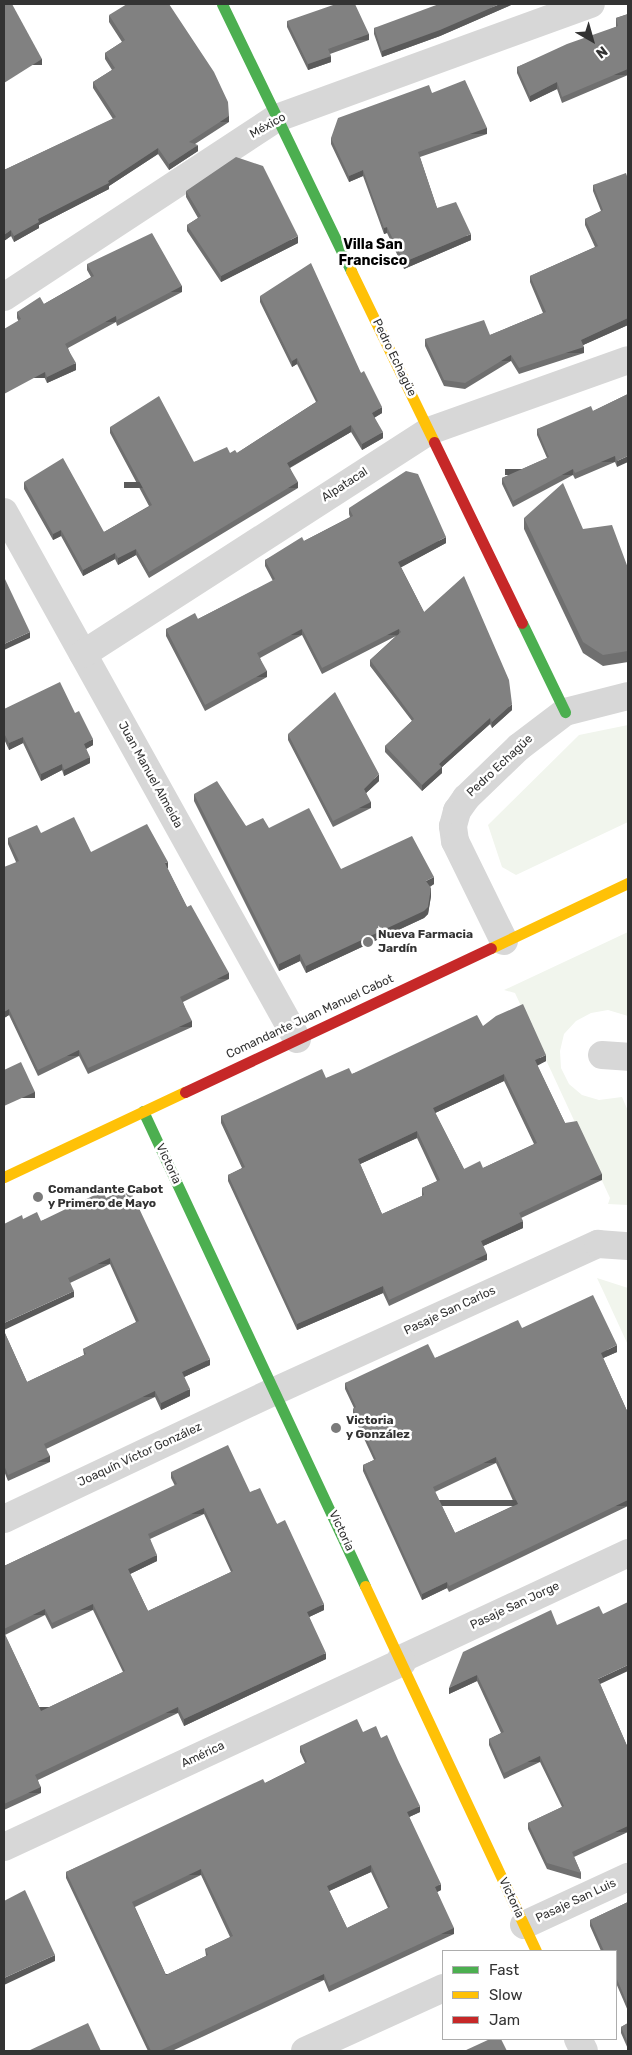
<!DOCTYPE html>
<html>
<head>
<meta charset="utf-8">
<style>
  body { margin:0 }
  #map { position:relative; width:632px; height:2055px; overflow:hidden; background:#fff; font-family:Rubik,sans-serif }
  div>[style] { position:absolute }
  .green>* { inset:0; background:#f1f5ed }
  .street>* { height:28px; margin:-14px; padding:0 14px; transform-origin:14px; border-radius:14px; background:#d7d7d7 }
  .fast>* { height:11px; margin:-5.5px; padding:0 5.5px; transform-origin:5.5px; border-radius:5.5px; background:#4caf50 }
  .slow>* { height:11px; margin:-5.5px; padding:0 5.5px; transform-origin:5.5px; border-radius:5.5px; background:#ffc107 }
  .jam>* { height:11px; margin:-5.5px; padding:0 5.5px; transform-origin:5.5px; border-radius:5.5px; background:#c62828 }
  .wall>* { inset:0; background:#6f6f6f }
  .shaded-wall>* { inset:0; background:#5a5a5a; transform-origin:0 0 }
  .building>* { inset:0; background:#818181 }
  .dots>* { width:14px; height:14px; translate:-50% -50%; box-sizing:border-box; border:2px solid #fff; border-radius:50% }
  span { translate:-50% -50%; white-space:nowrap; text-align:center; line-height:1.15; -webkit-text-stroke:5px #fff; paint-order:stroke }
  .street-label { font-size:12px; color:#333 }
  .poi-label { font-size:12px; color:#333; font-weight:700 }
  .left { translate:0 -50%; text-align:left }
  .neighbourhood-label { font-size:14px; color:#000; font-weight:700 }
  .frame { position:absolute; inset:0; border:5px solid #333; pointer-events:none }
  .legend { position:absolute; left:442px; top:1950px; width:175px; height:90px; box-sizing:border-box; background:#fff; border:1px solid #adadad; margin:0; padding:6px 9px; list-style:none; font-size:15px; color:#333 }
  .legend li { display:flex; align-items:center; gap:10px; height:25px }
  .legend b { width:25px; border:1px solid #adadad }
  .north { position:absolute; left:567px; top:15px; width:50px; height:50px; -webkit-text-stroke:4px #fff; paint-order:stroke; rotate:142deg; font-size:14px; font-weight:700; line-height:20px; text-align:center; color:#333 }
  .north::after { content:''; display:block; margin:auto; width:18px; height:22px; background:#333; clip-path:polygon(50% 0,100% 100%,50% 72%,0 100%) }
</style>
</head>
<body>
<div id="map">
  <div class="green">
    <i style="clip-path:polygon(628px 725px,628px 822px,516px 875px,502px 867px,488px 825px,579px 735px)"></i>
    <i style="clip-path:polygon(628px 932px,628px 1016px,608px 1010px,591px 1013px,576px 1021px,564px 1034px,560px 1051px,561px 1068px,569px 1084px,582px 1095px,599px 1100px,622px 1097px,628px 1111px,628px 1205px,608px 1204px,610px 1198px,515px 993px,504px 990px)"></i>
    <i style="clip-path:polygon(597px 1278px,628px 1288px,628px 1345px,605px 1295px)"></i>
  </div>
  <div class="street">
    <i style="left:4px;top:297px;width:326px;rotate:-33.3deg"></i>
    <i style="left:277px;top:118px;width:334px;rotate:-20deg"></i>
    <i style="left:4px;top:512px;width:603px;rotate:60.93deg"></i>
    <i style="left:83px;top:654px;width:412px;rotate:-32.8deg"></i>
    <i style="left:429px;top:431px;width:211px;rotate:-19.6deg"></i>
    <i style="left:504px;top:941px;width:111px;rotate:-116.1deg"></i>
    <i style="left:455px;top:841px;width:15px;rotate:-98deg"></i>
    <i style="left:453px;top:826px;width:16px;rotate:-75deg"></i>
    <i style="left:457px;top:811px;width:16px;rotate:-55deg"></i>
    <i style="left:466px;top:798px;width:74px;rotate:-43.9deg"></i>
    <i style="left:519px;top:747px;width:58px;rotate:-37.3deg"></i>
    <i style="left:565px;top:712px;width:65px;rotate:-14.3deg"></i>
    <i style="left:602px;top:1055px;width:26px;rotate:4deg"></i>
    <i style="left:4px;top:1519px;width:300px;rotate:-25.3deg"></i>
    <i style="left:275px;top:1391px;width:355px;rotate:-24.5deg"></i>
    <i style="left:598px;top:1244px;width:30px;rotate:4deg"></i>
    <i style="left:401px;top:1659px;width:251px;rotate:-25deg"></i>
    <i style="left:4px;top:1847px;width:439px;rotate:-24.9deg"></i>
    <i style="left:524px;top:1925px;width:115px;rotate:-24.8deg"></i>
    <i style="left:578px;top:2039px;width:13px;rotate:63deg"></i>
    <i style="left:305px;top:2051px;width:152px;rotate:-24.5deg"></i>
  </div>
  <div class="fast">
    <i style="left:222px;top:4px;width:297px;rotate:64.2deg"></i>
    <i style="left:522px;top:623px;width:99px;rotate:64.2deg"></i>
    <i style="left:143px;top:1111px;width:524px;rotate:64.95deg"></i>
  </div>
  <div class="slow">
    <i style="left:351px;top:271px;width:190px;rotate:64.1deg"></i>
    <i style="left:491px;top:948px;width:152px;rotate:-25.4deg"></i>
    <i style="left:4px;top:1177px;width:200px;rotate:-25.2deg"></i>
    <i style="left:365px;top:1586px;width:403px;rotate:64.9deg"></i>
  </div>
  <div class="jam">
    <i style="left:434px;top:442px;width:201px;rotate:64.1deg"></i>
    <i style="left:185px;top:1092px;width:338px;rotate:-25.2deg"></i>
  </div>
  <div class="wall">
    <i style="clip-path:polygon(511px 4px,511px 5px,440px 36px,382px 57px,374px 34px,374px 28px)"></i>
    <i style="clip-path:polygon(628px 14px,628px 75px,562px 103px,557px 89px,530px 102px,517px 73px,517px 67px,616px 27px,616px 18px)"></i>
    <i style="clip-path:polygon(109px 15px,229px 122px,195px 144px,198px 151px,169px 170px,158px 154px,109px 186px,109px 189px,39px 225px,39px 228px,14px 242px,11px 236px,4px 241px,4px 170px,113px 119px,93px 88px,93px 82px,112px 70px,105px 59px,105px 53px,122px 42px,109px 22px)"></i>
    <i style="clip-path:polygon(287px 21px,369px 40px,330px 54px,331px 62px,308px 70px,287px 27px)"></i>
    <i style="clip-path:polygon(432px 93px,487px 134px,420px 157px,437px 208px,471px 240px,404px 269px,387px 233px,384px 234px,363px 176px,349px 182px,331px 144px,331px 138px)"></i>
    <i style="clip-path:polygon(628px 179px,628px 325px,583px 345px,584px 353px,519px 374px,511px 361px,465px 389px,444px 386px,425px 346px,425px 339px,490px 335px,543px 313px,530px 282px,530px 276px,595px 247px,585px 225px,585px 219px,601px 211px,593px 191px,593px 185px)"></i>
    <i style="clip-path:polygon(186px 191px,298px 243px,221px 282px,187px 231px,187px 225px,198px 218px,186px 197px)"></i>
    <i style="clip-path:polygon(87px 264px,182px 292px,117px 326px,116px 322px,68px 348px,76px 370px,47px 383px,17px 318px,17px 312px,44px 304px,91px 277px,87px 270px)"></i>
    <i style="clip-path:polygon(260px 296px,361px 373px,382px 413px,374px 418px,383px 438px,362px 450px,351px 432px,290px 468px,298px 488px,149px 578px,136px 555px,118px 565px,115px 559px,83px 576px,61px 536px,53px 540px,24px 489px,24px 482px,104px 532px,149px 506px,110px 433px,110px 427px,194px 462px,230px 453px,237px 453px,316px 402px,297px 364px,292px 367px,260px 302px)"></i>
    <i style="clip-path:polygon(628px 394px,617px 467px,615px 462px,575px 479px,573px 475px,513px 507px,502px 484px,502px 478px,547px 458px,537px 435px,537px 429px,593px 411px)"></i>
    <i style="clip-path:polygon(349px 508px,446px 543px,401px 567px,424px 612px,512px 710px,492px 728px,490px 724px,442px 767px,442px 773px,422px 791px,385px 752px,385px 746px,412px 721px,370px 666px,370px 660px,396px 636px,322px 674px,302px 635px,260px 658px,267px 677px,205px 711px,166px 636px,166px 629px,198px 619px,273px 581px,265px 566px,265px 560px,304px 541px,350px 517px,349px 514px)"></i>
    <i style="clip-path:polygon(524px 518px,583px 529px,628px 568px,628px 662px,603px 666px,583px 653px,524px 529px)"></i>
    <i style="clip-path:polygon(4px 709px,75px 713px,93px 745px,86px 749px,90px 763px,64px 776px,62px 770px,41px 781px,23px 743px,9px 750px,4px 739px)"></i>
    <i style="clip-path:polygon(288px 734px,379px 781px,366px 793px,371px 808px,333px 827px,288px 740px)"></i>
    <i style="clip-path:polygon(194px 794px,246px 826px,341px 869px,434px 884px,430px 887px,431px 896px,428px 914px,424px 918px,306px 973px,300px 961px,279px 971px,194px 801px)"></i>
    <i style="clip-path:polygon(41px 833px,91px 852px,168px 868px,167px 868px,187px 907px,229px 979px,183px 1002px,192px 1027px,88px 1074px,79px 1056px,38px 1076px,9px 1015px,4px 1018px,16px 862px,8px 844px,8px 838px)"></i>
    <i style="clip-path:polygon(evenodd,483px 1026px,546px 1061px,537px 1065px,565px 1123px,602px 1180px,521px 1218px,523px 1228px,483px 1246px,487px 1260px,389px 1306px,383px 1293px,297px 1330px,228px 1181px,228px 1175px,242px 1168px,221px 1123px,221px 1116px,326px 1078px,352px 1074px,483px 1026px,504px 1081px,534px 1144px,483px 1168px,464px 1169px,435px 1113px,504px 1081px,483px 1026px,417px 1138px,437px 1181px,422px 1188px,422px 1196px,382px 1214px,360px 1164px,417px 1138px)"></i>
    <i style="clip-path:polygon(106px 1198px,210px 1365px,184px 1377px,190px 1396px,161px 1410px,155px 1397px,46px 1449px,50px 1462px,8px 1481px,4px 1471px,4px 1331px,27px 1382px,84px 1355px,83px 1349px,136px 1322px,110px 1264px,70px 1283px,74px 1297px,23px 1219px,41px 1221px)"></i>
    <i style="clip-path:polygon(evenodd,522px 1328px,617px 1352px,603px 1358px,628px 1413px,628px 1506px,449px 1592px,447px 1588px,422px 1600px,363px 1471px,363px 1465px,374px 1460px,353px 1415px,353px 1409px,354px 1408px,345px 1389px,345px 1383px,435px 1358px,522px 1328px,496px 1463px,515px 1505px,455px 1533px,435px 1492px,496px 1463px)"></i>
    <i style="clip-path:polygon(evenodd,171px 1472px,250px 1492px,277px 1524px,324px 1610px,309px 1617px,326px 1659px,184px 1726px,178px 1713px,128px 1737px,38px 1780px,41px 1793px,4px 1810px,4px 1566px,175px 1486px,171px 1478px,171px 1472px,204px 1514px,231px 1572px,148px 1611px,130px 1574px,157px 1561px,150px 1539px,204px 1514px,171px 1472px,93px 1610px,123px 1672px,41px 1711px,5px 1635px,45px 1615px,52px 1629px,93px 1610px)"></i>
    <i style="clip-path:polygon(557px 1625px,600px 1684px,628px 1748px,628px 1832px,574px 1857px,581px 1873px,581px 1879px,547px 1869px,528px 1829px,528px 1823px,562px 1807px,540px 1762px,504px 1779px,489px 1745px,489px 1739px,501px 1733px,477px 1681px,449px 1694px,449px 1688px)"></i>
    <i style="clip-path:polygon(evenodd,363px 1732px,381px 1738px,420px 1812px,409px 1817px,441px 1890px,437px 1892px,454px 1934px,329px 1992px,324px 1980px,172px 2051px,148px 2051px,66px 1878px,66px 1872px,265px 1783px,305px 1763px,300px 1752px,300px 1746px,363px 1732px,371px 1872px,388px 1908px,347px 1928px,329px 1891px,371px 1872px,363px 1732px,201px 1875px,230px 1937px,205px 1949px,206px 1956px,166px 1975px,135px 1907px,201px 1875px)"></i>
    <i style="clip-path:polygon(628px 1902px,628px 2011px,616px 1983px,616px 1951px,601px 1951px,590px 1926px,590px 1920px)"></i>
    <i style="clip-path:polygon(628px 2023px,628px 2049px,621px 2033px,621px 2027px)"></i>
  </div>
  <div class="shaded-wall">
    <i style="clip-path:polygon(500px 4px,511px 4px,511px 5px,440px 36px,382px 57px,382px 51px)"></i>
    <i style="left:369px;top:34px;width:6px;height:44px;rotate:90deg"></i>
    <i style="clip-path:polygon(331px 56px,331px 62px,308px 70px,308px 64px)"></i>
    <i style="left:42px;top:59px;width:6px;height:45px;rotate:90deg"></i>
    <i style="left:628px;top:69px;width:6px;height:72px;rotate:90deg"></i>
    <i style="clip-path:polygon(557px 82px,557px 89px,530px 102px,530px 96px)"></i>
    <i style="left:229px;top:116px;width:6px;height:48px;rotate:90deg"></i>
    <i style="left:487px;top:128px;width:6px;height:73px;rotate:90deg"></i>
    <i style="clip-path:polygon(198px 145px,198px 151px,169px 170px,169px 164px)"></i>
    <i style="clip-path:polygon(158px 148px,158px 154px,109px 186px,109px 189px,39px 225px,39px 228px,14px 242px,14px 236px,38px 219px,108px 181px)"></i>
    <i style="clip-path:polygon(363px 170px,363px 176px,349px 182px,349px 176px)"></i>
    <i style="clip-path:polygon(387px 227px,387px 233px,384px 234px,384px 228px)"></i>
    <i style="clip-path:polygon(11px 230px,11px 236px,4px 241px,4px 235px)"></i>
    <i style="clip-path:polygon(471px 234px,471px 240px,404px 269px,404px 262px)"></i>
    <i style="clip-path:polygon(298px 236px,298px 243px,221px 282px,221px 276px)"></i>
    <i style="left:182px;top:286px;width:6px;height:73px;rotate:90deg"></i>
    <i style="left:116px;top:316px;width:6px;height:58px;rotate:90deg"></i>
    <i style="clip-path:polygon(628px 318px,628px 325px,581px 346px,581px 340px)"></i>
    <i style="left:584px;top:347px;width:6px;height:68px;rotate:90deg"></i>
    <i style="left:511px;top:355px;width:6px;height:54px;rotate:90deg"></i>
    <i style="clip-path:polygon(297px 358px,297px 364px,292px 367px,292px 361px)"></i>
    <i style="clip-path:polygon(76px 363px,76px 370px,47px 383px,47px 377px)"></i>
    <i style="left:45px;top:372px;width:6px;height:47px;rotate:90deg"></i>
    <i style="clip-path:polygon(382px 407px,382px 413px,372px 419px,372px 413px)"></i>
    <i style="clip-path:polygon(351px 425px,351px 432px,287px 469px,287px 463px)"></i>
    <i style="clip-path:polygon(383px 432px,383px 438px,362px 450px,362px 444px)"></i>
    <i style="left:615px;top:456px;width:6px;height:43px;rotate:90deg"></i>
    <i style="clip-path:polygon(628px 456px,628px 462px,617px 467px,617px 461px)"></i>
    <i style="left:573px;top:469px;width:6px;height:68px;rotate:90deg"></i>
    <i style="left:298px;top:482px;width:6px;height:174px;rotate:90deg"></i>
    <i style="clip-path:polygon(61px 530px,61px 536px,53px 540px,53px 534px)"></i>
    <i style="clip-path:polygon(446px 537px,446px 543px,398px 569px,398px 562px)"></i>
    <i style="clip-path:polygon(136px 549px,136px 555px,118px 565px,118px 558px)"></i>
    <i style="clip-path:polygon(115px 553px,115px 559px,83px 576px,83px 570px)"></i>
    <i style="left:302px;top:629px;width:6px;height:51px;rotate:90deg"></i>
    <i style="left:399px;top:629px;width:6px;height:86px;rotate:90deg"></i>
    <i style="clip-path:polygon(30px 632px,30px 638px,4px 650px,4px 644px)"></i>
    <i style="left:267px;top:671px;width:6px;height:71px;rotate:90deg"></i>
    <i style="clip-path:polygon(512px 704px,512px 710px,492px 728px,492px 722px)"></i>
    <i style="clip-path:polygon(490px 718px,490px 724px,442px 767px,442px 773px,422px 791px,422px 785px,439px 764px)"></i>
    <i style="clip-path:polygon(23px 737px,23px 743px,9px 750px,9px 743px)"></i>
    <i style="clip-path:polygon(93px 739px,93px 745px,84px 750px,84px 744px)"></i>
    <i style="clip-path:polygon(90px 757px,90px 763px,64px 776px,64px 770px)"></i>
    <i style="clip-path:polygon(62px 764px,62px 770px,41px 781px,41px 774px)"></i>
    <i style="clip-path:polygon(379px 774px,379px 781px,364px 795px,364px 789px)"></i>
    <i style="left:371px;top:802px;width:6px;height:42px;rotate:90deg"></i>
    <i style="clip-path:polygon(168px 862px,168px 868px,165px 869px,165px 863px)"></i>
    <i style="clip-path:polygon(434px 877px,434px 884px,426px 888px,426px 881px)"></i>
    <i style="clip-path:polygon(431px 888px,431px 896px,428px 914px,424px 918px,306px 973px,306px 966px)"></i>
    <i style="clip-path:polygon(300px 954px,300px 961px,279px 971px,279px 964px)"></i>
    <i style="left:229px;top:973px;width:6px;height:55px;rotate:90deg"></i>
    <i style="clip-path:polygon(9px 1009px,9px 1015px,4px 1018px,4px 1012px)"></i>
    <i style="left:192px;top:1021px;width:6px;height:114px;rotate:90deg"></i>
    <i style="left:79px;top:1050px;width:6px;height:46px;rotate:90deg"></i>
    <i style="clip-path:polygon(546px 1055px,546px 1061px,535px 1067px,535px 1060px)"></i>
    <i style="clip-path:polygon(504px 1074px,504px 1081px,433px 1114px,433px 1108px)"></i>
    <i style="left:35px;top:1092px;width:6px;height:34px;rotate:90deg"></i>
    <i style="clip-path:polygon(417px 1131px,417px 1138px,358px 1165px,358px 1159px)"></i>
    <i style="left:602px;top:1174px;width:6px;height:92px;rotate:90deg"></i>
    <i style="clip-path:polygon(523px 1221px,523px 1228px,481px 1247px,481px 1241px)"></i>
    <i style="left:487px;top:1254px;width:6px;height:108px;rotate:90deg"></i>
    <i style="left:110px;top:1258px;width:6px;height:47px;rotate:90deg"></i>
    <i style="clip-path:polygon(383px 1286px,383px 1293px,297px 1330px,297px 1324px)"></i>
    <i style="clip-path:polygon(74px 1291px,74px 1297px,4px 1330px,4px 1323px)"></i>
    <i style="clip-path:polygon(617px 1345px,617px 1352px,601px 1359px,601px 1353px)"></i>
    <i style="clip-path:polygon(210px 1359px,210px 1365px,182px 1378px,182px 1372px)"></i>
    <i style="clip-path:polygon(190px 1389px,190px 1396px,161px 1410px,161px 1403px)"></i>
    <i style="left:155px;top:1391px;width:6px;height:123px;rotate:90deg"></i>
    <i style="left:50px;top:1456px;width:6px;height:46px;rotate:90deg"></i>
    <i style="left:496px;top:1457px;width:6px;height:70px;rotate:90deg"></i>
    <i style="left:628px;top:1500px;width:6px;height:199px;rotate:90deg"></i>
    <i style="left:204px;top:1508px;width:6px;height:62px;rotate:90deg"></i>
    <i style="clip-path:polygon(157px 1555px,157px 1561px,128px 1575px,128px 1569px)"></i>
    <i style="clip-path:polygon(447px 1582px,447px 1588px,422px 1600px,422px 1594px)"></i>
    <i style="left:93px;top:1604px;width:6px;height:45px;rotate:90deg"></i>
    <i style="clip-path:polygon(324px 1604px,324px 1610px,307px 1618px,307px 1612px)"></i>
    <i style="left:45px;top:1609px;width:6px;height:46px;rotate:90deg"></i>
    <i style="clip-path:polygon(326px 1653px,326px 1659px,184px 1726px,184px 1719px)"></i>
    <i style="clip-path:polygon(628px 1665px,628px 1671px,598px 1685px,598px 1679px)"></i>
    <i style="clip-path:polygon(477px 1675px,477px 1681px,449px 1694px,449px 1688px)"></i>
    <i style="left:178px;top:1707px;width:6px;height:158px;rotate:90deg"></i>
    <i style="left:540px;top:1756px;width:6px;height:40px;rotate:90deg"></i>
    <i style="left:41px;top:1787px;width:6px;height:41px;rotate:90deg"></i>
    <i style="clip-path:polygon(420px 1806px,420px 1812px,407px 1818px,407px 1812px)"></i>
    <i style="left:628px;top:1826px;width:6px;height:62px;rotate:90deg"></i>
    <i style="clip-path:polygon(371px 1865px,371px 1872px,327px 1892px,327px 1886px)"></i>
    <i style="left:201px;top:1869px;width:6px;height:76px;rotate:90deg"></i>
    <i style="clip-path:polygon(441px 1884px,441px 1890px,435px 1893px,435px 1887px)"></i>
    <i style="left:454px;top:1928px;width:6px;height:138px;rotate:90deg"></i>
    <i style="clip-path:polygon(55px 1955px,55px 1961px,4px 1985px,4px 1978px)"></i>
    <i style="left:324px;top:1974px;width:6px;height:182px;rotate:90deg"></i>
  </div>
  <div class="building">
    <i style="clip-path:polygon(4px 4px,12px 4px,42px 59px,4px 83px)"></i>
    <i style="clip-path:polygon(127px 4px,169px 4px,214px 72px,228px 102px,229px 116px,189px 142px,198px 145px,169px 164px,158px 148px,108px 181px,109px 183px,38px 219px,39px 222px,14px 236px,11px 230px,4px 235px,4px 185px,5px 184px,4px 181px,4px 170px,116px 117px,93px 82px,115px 68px,105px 53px,125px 40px,109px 15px)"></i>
    <i style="clip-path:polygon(336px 4px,355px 4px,369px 34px,328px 49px,331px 56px,308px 64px,287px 21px)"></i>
    <i style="clip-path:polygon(439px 4px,500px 4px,440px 30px,382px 51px,374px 28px)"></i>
    <i style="clip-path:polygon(628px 14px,628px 69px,562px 97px,557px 82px,530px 96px,517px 67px,567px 44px,618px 26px,616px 18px)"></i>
    <i style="clip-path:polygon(465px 80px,487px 128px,418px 152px,437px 208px,456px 202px,471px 234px,404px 262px,387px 227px,384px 228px,363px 170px,349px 176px,331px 138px,338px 118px,429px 85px,432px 93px)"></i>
    <i style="clip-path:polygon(236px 157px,263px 166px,298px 236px,221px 276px,187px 225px,201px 216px,186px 191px)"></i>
    <i style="clip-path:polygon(626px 173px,628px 179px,628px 318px,581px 340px,584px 347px,519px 368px,511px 355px,465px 383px,444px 380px,425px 339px,484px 320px,490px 335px,546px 312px,530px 276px,598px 246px,585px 219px,603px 210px,593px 185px)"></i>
    <i style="clip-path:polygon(152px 233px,182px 286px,117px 320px,116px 316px,65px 344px,76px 363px,47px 377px,45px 372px,4px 394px,4px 329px,21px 319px,17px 312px,40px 297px,44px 304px,94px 276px,87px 264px)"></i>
    <i style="clip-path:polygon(311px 263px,361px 373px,364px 371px,382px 407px,372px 413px,383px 432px,362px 444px,351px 425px,287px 463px,298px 482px,149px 572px,136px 549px,118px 558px,115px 553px,83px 570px,61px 530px,53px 534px,24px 482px,63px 458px,104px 532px,152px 505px,110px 427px,159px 396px,194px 462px,227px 447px,230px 453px,235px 450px,237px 453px,318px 401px,297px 358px,292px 361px,260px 296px)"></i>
    <i style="clip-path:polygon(628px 394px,628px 456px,617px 461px,615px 456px,575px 473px,573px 469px,513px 501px,502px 478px,549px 457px,537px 429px,591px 406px,593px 411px)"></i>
    <i style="clip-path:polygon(406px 471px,418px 474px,446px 537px,398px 562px,424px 612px,464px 576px,509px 680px,512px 704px,492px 722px,490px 718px,439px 764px,442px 767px,422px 785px,385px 746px,414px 719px,370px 660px,401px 632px,399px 629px,322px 668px,302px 629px,257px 653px,267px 671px,205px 705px,166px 629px,195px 613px,198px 619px,275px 579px,265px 560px,302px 537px,304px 541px,353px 516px,349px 508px)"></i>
    <i style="clip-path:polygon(563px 483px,583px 529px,612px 525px,628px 568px,628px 651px,603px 655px,583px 642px,524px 518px)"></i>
    <i style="clip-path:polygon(4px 577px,30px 632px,4px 644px)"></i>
    <i style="clip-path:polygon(60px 682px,75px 713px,79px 711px,93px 739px,84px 744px,90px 757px,64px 770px,62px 764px,41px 774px,23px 737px,9px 743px,4px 733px,4px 709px)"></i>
    <i style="clip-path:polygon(335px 692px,379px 774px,364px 789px,371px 802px,333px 821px,288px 734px)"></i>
    <i style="clip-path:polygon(217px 781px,246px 826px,263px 818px,269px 828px,309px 808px,341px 869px,412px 836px,434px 877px,426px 881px,431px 888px,428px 907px,424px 911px,306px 966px,300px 954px,279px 964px,194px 794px)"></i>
    <i style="clip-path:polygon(74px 817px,91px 852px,147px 824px,168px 862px,165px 863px,187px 907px,191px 905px,229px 973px,180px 997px,192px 1021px,88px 1068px,79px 1050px,38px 1070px,9px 1009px,4px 1012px,4px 867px,19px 861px,8px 838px,37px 825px,41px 833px)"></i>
    <i style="clip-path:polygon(evenodd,523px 1004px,546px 1055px,535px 1060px,565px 1123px,577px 1121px,602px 1174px,519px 1213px,523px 1221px,481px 1241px,487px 1254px,389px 1300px,383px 1286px,297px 1324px,228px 1175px,245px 1167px,221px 1116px,322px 1069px,326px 1078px,349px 1068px,352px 1074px,477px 1015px,483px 1026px,496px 1016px,523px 1004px,504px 1074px,537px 1143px,483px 1168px,480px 1161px,464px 1169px,433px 1108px,504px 1074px,523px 1004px,417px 1131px,440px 1180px,422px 1188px,424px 1195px,382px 1214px,358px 1159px,417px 1131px)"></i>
    <i style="clip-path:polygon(21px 1062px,35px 1092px,4px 1106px,4px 1070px)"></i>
    <i style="clip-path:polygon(129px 1187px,210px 1359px,182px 1372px,190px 1389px,161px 1403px,155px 1391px,44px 1444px,50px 1456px,8px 1475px,4px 1465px,4px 1331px,27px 1382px,86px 1354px,83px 1349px,139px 1321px,110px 1258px,68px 1278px,74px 1291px,4px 1323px,4px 1224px,22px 1215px,23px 1219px,37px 1212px,41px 1221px,103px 1191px,106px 1198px)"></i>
    <i style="clip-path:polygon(evenodd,593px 1295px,617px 1345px,601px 1353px,628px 1413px,628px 1500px,449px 1586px,447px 1582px,422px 1594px,363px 1465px,376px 1459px,353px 1409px,356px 1407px,345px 1383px,428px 1344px,435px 1358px,518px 1320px,522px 1328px,593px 1295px,496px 1457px,518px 1504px,455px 1533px,433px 1487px,496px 1457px)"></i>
    <i style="clip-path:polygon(evenodd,228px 1445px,250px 1492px,260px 1488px,277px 1524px,285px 1520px,324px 1604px,307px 1612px,326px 1653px,184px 1719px,178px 1707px,128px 1731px,35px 1775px,41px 1787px,4px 1804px,4px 1632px,41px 1711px,125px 1671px,93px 1604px,52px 1623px,45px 1609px,4px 1629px,4px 1566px,177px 1484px,171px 1472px,228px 1445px,204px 1508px,233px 1571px,148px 1611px,128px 1569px,157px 1555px,148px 1534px,204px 1508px)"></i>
    <i style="clip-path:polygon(628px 1602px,628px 1665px,598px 1679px,628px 1748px,628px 1826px,572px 1852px,581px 1873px,547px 1863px,528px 1823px,564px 1806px,540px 1756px,504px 1773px,489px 1739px,504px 1732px,477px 1675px,449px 1688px,463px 1652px,551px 1610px,557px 1625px,599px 1606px,603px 1614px)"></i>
    <i style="clip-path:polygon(evenodd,357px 1719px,363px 1732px,376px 1726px,381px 1738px,387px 1735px,398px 1760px,420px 1806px,407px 1812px,441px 1884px,435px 1887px,454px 1928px,329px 1986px,324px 1974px,159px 2051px,151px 2051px,66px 1872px,263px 1779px,265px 1783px,307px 1762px,300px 1746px,357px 1719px,371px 1865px,390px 1907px,347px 1928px,327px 1886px,371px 1865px,357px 1719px,201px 1869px,233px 1936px,205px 1949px,208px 1955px,166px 1975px,132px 1902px,201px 1869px)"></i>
    <i style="clip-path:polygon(25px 1890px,55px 1955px,4px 1978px,4px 1901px)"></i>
    <i style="clip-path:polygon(628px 1902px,628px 2005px,616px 1977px,616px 1951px,604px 1951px,590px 1920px)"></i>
    <i style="clip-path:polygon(88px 2023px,101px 2051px,28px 2051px)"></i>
    <i style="clip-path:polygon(628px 2023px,628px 2043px,621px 2027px)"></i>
    <i style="clip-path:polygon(490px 2039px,501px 2039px,507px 2051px,464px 2051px)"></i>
  </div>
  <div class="dots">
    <i style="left:368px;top:942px;background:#7a7a7a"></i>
    <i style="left:38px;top:1197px;background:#7a7a7a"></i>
    <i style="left:336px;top:1428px;background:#7a7a7a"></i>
  </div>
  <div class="street-label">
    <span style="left:268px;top:126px;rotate:-29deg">México</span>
    <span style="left:394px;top:358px;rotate:64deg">Pedro Echagüe</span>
    <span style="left:345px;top:485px;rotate:-33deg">Alpatacal</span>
    <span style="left:500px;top:766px;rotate:-43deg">Pedro Echagüe</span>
    <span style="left:150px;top:775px;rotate:61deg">Juan Manuel Almeida</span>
    <span style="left:310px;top:1017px;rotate:-25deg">Comandante Juan Manuel Cabot</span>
    <span style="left:168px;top:1164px;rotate:65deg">Victoria</span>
    <span style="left:450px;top:1311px;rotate:-25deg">Pasaje San Carlos</span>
    <span style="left:140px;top:1455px;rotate:-25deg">Joaquín Víctor González</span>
    <span style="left:341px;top:1531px;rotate:65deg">Victoria</span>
    <span style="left:515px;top:1606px;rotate:-25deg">Pasaje San Jorge</span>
    <span style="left:203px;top:1755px;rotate:-25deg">América</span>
    <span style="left:511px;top:1898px;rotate:65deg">Victoria</span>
    <span style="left:576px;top:1901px;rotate:-25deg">Pasaje San Luis</span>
  </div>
  <div class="poi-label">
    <span class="left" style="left:378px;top:942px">Nueva Farmacia<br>Jardín</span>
    <span class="left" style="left:48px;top:1197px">Comandante Cabot<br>y Primero de Mayo</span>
    <span class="left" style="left:346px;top:1428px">Victoria<br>y González</span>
  </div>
  <div class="neighbourhood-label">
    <span style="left:373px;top:253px">Villa San<br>Francisco</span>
  </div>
  <div class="frame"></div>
  <ul class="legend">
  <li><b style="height:6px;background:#4caf50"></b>Fast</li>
  <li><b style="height:6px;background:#ffc107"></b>Slow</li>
  <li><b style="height:6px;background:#c62828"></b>Jam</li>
  </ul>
  <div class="north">N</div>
</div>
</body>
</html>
